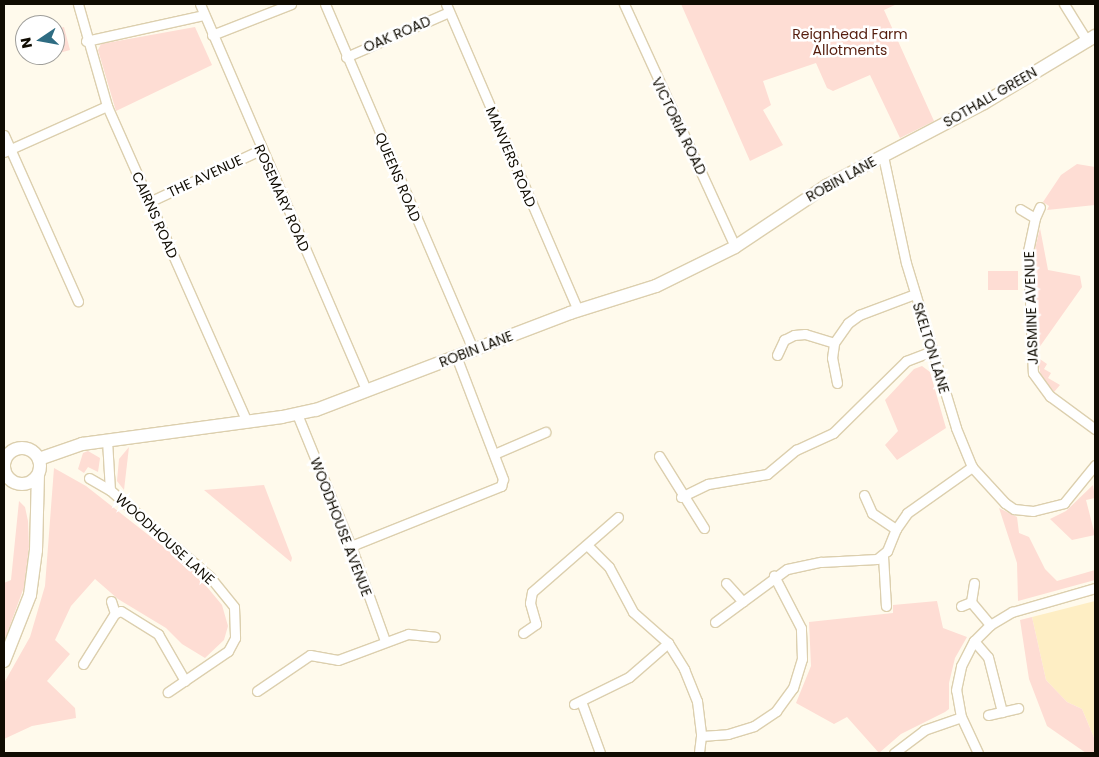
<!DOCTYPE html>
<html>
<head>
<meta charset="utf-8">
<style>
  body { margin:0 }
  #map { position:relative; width:1099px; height:757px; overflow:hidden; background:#fffaec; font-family:Poppins,sans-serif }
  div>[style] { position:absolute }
  .built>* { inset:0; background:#feeec4 }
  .green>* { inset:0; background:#feddd4; transform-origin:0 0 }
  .roads { filter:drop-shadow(1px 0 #dccfae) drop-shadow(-1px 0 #dccfae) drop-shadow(0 1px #dccfae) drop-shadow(0 -1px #dccfae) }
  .street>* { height:9px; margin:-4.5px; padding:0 4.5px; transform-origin:4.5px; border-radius:4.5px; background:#fff }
  .secondary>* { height:12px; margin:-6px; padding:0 6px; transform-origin:6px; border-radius:6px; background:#fff }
  .secondary>.ring { margin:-6px; padding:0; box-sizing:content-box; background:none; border:12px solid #fff; border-radius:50% }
  span { translate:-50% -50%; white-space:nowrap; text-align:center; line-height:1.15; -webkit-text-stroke:5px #fff; paint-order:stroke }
  .street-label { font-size:14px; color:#100c02 }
  .park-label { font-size:14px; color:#551d0d }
  .frame { position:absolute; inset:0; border:5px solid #100c02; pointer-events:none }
  .north { position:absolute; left:15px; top:15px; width:50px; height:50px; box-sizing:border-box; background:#fff; border:1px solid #9f9e9a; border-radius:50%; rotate:258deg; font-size:14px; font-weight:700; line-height:20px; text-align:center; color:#100c02 }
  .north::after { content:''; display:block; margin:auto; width:18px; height:22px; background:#2e6c82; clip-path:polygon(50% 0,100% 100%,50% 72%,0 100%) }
</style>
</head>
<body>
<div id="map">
  <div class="built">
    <i style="clip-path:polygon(1095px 601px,1095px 740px,1082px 709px,1067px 702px,1046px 680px,1032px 617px)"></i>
  </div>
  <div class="green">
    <i style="clip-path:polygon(681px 4px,897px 4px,884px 10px,934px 121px,900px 138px,870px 75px,833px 91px,827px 88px,816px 63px,763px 81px,771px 105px,763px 110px,783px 145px,750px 161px)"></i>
    <i style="clip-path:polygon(64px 27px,70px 50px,59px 53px,55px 29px)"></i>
    <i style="clip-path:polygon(195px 27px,212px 65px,116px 111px,98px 50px,101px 44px)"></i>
    <i style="clip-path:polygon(1077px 164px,1095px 167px,1095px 205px,1047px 210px,1049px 206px,1043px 202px,1061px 175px)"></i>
    <i style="clip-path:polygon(1040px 228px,1048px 270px,1080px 276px,1082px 287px,1036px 352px,1034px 253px)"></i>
    <i style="left:1018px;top:271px;width:19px;height:30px;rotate:90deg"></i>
    <i style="clip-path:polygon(1037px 357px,1047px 364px,1044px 369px,1051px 373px,1048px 378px,1060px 385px,1054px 392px,1041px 376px)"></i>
    <i style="clip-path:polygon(922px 366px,930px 372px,946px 428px,897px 460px,885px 445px,898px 431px,885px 400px,914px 369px)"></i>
    <i style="clip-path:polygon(129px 447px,124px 490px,117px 481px,119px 459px)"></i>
    <i style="clip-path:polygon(88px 451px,100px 458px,98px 472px,88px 467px,84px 473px,78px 469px,83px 453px)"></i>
    <i style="clip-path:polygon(54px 468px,86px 486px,193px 570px,222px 605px,228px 626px,224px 640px,205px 658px,182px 644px,166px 628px,118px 599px,95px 579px,71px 606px,55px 640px,70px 654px,47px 681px,75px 708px,76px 718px,32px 726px,4px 739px,4px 683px,30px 637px,45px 586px)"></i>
    <i style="clip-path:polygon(264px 485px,292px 558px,291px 562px,204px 490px)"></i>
    <i style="clip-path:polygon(1093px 485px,1095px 498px,1086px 500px,1095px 535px,1072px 540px,1050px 519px,1066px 511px)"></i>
    <i style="clip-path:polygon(19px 501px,25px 507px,28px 521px,29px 547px,24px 587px,4px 642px,4px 583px,11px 580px)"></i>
    <i style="clip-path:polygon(999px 508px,1017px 517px,1019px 533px,1029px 537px,1045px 569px,1057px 581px,1095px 570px,1095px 580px,1018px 601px,1017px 563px)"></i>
    <i style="clip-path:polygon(937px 601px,943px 628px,967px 637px,955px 658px,949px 683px,949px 709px,945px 712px,901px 734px,879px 753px,847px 717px,834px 724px,796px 703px,811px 666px,809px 622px,893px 613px,893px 605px)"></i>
    <i style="clip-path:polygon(1032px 617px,1046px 680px,1067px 702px,1082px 709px,1095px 740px,1095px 753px,1086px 753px,1047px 726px,1029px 679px,1020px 620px)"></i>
  </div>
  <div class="roads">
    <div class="street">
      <i style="left:78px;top:4px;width:106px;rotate:74.1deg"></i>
      <i style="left:107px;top:106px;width:346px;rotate:66.1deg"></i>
      <i style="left:200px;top:4px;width:421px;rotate:66.7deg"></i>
      <i style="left:325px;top:4px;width:376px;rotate:66.8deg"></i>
      <i style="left:446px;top:4px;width:333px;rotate:66.7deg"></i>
      <i style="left:624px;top:4px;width:267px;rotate:65.4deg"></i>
      <i style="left:1064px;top:4px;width:44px;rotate:58.1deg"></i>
      <i style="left:212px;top:35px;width:85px;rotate:-21.4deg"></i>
      <i style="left:86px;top:41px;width:120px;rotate:-12.5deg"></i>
      <i style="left:346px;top:57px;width:112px;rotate:-23.6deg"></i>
      <i style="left:4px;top:135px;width:182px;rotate:66deg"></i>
      <i style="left:4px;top:152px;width:113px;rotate:-24.1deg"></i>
      <i style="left:883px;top:156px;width:109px;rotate:77.9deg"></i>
      <i style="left:906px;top:263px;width:172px;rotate:73.1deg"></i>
      <i style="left:956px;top:428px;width:42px;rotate:67.7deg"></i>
      <i style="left:972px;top:467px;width:49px;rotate:47.5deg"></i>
      <i style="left:1005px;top:503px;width:11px;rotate:34deg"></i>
      <i style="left:1014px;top:509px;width:19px;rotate:6deg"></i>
      <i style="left:1033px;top:511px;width:32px;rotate:-14deg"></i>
      <i style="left:1064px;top:503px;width:49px;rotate:-50.8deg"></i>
      <i style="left:149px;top:202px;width:123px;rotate:-25.1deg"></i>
      <i style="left:1020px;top:209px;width:17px;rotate:31deg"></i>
      <i style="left:1035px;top:218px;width:12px;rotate:-66deg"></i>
      <i style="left:1035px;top:218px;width:34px;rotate:102deg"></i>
      <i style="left:1028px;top:251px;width:122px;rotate:87.7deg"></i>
      <i style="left:1033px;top:373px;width:29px;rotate:54deg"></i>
      <i style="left:1050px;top:396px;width:56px;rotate:36.3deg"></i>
      <i style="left:777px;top:355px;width:17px;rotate:-65deg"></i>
      <i style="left:784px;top:340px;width:11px;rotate:-27deg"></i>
      <i style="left:794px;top:335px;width:11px;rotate:-5deg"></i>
      <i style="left:805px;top:334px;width:30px;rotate:17deg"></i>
      <i style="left:837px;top:383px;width:25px;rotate:-101deg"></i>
      <i style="left:832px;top:358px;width:15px;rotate:-82deg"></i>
      <i style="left:834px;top:343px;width:24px;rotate:-55deg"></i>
      <i style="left:848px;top:323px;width:14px;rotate:-36deg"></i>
      <i style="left:859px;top:315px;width:60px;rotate:-20.6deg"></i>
      <i style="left:297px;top:414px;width:143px;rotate:67.8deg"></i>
      <i style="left:351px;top:546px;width:101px;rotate:70.3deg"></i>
      <i style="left:107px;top:440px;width:50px;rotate:86.6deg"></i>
      <i style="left:494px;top:454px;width:56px;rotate:-23.3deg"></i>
      <i style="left:659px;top:456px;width:85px;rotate:58deg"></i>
      <i style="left:89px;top:478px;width:24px;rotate:30deg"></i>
      <i style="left:110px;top:490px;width:133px;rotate:41deg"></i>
      <i style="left:210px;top:577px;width:38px;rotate:51deg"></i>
      <i style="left:234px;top:607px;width:31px;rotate:88deg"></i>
      <i style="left:235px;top:638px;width:15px;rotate:118deg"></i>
      <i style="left:228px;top:651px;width:73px;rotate:145.7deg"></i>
      <i style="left:864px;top:495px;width:20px;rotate:66deg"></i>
      <i style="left:872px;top:513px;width:29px;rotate:34deg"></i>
      <i style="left:681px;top:497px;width:30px;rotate:-26deg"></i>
      <i style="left:708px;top:484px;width:60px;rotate:-9.6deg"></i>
      <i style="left:767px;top:474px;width:38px;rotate:-40deg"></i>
      <i style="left:796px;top:450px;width:41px;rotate:-24.7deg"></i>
      <i style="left:833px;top:433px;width:103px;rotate:-44.6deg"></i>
      <i style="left:906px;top:361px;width:28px;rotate:-21deg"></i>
      <i style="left:587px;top:545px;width:31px;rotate:45deg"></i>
      <i style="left:609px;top:567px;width:51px;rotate:61.9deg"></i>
      <i style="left:633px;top:612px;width:47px;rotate:41.5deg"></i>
      <i style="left:668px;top:643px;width:31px;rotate:58deg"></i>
      <i style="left:684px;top:669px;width:35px;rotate:68deg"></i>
      <i style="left:697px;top:701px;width:35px;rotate:83deg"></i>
      <i style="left:701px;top:736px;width:17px;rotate:97deg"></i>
      <i style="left:351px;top:546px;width:162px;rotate:-21.8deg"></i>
      <i style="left:501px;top:486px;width:7px;rotate:-74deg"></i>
      <i style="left:503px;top:479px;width:132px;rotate:-110.9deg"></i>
      <i style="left:883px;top:556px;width:50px;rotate:86.6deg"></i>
      <i style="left:726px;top:583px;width:25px;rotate:48deg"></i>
      <i style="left:974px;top:583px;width:19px;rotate:99deg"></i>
      <i style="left:971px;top:602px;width:30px;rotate:50deg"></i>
      <i style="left:111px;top:601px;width:13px;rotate:72deg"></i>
      <i style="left:961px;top:606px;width:11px;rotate:-22deg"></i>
      <i style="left:715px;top:622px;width:89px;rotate:-36.4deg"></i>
      <i style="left:787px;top:569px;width:35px;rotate:-12deg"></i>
      <i style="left:821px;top:562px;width:56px;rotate:-3.1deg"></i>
      <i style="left:877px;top:559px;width:13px;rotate:-39deg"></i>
      <i style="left:887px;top:551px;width:24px;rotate:-68deg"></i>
      <i style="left:896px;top:529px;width:19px;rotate:-55deg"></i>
      <i style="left:907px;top:513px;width:80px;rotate:-35.3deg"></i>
      <i style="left:523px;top:633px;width:16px;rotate:-35deg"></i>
      <i style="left:536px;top:624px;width:22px;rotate:-106deg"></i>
      <i style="left:530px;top:603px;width:11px;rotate:-80deg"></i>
      <i style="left:532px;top:592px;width:114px;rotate:-41.1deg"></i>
      <i style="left:974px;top:641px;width:21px;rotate:49deg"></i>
      <i style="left:988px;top:657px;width:57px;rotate:75.7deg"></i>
      <i style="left:83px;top:664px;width:60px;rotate:-57.9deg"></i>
      <i style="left:115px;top:613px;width:6px;rotate:-18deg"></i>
      <i style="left:121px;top:611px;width:44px;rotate:31.9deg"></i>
      <i style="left:158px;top:634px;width:54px;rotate:60.1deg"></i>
      <i style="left:257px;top:691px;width:64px;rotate:-34.2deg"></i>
      <i style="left:310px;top:655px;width:28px;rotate:10deg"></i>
      <i style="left:338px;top:660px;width:75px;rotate:-20.4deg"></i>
      <i style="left:408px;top:634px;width:27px;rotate:6deg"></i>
      <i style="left:581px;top:701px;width:55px;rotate:69.9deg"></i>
      <i style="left:574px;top:704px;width:61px;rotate:-26.1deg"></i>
      <i style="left:629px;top:677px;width:52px;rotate:-41.1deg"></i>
      <i style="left:988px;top:715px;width:31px;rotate:-13deg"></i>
      <i style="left:701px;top:736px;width:27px;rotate:-4deg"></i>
      <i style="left:728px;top:734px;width:27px;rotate:-17deg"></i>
      <i style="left:754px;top:726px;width:27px;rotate:-34deg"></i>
      <i style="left:776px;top:711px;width:29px;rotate:-54deg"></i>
      <i style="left:793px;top:688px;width:30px;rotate:-73deg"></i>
      <i style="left:802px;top:659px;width:31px;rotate:-92deg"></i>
      <i style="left:801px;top:628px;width:59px;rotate:-117.4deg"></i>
      <i style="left:894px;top:753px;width:38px;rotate:-37deg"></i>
      <i style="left:924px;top:730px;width:39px;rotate:-19deg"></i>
      <i style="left:978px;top:753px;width:40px;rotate:-115deg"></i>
      <i style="left:961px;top:717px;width:27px;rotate:-100deg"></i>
      <i style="left:956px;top:690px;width:25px;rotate:-78deg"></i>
      <i style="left:961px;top:666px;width:28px;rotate:-63deg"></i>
      <i style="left:974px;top:641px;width:23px;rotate:-45deg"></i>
      <i style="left:990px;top:625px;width:26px;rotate:-31deg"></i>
      <i style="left:1012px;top:612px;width:86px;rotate:-16.1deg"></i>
    </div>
    <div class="secondary">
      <i class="ring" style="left:4px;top:448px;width:24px;height:24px"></i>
      <i style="left:39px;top:459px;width:46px;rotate:-19.2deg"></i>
      <i style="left:82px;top:444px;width:202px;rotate:-7.7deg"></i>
      <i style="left:282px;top:417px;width:35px;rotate:-12deg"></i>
      <i style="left:316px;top:410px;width:272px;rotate:-20.9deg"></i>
      <i style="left:570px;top:313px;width:90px;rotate:-17.4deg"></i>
      <i style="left:656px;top:286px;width:88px;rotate:-26.3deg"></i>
      <i style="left:735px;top:247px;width:110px;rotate:-33.8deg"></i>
      <i style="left:826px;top:186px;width:178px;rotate:-27.7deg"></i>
      <i style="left:984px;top:103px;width:130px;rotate:-31.1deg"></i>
      <i style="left:4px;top:661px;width:71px;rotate:-68.5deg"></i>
      <i style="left:30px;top:595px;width:45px;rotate:-82.4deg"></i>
      <i style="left:36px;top:550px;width:74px;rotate:-88.5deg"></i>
    </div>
  </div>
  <div class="street-label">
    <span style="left:397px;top:34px;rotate:-23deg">OAK ROAD</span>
    <span style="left:990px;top:97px;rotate:-30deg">SOTHALL GREEN</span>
    <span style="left:679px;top:126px;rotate:64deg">VICTORIA ROAD</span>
    <span style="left:511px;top:157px;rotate:67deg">MANVERS ROAD</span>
    <span style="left:205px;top:176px;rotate:-25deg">THE AVENUE</span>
    <span style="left:398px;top:177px;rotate:67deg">QUEENS ROAD</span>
    <span style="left:841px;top:179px;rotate:-29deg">ROBIN LANE</span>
    <span style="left:282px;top:198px;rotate:66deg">ROSEMARY ROAD</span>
    <span style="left:155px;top:215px;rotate:66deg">CAIRNS ROAD</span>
    <span style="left:1031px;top:308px;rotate:-92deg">JASMINE AVENUE</span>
    <span style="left:931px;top:348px;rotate:73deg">SKELTON LANE</span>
    <span style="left:476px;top:349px;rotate:-21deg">ROBIN LANE</span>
    <span style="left:341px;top:527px;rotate:69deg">WOODHOUSE AVENUE</span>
    <span style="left:165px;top:539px;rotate:42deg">WOODHOUSE LANE</span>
  </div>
  <div class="park-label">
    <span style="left:850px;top:42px">Reignhead Farm<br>Allotments</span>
  </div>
  <div class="frame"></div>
  <div class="north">N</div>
</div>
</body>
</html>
